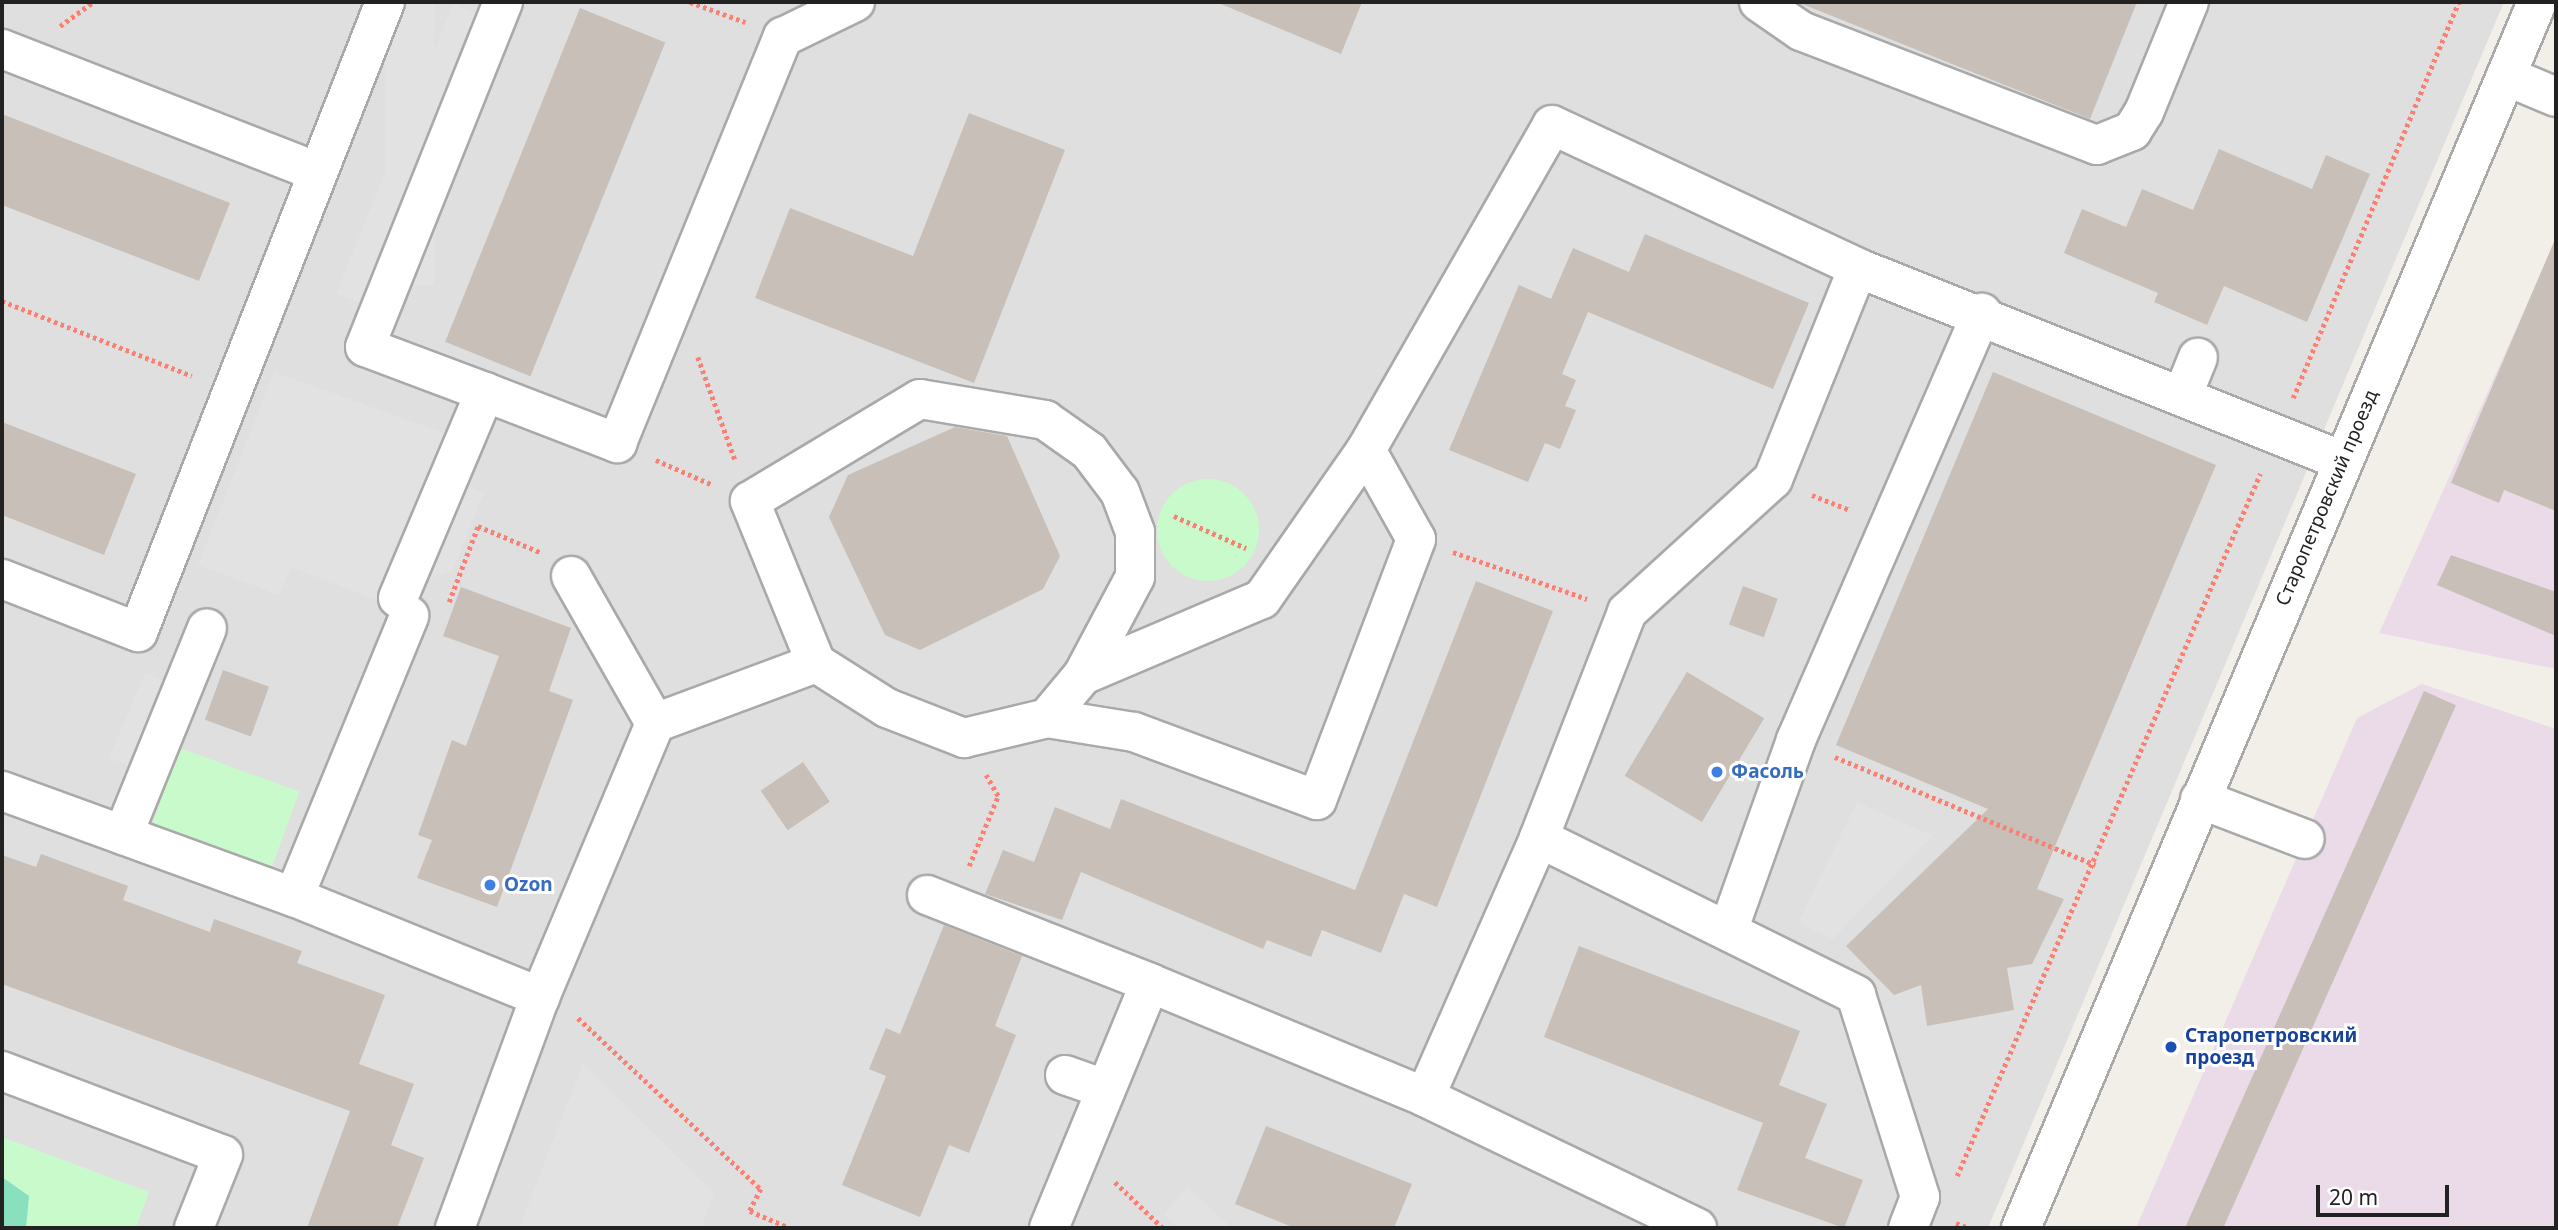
<!DOCTYPE html>
<html>
<head>
<meta charset="utf-8">
<style>
  body { margin:0 }
  #map { position:relative; width:2558px; height:1230px; overflow:hidden; background:#f2efe9; font-family:"Noto Sans",sans-serif }
  div>[style] { position:absolute }
  .residential>* { inset:0; background:#e0dfdf }
  .industrial>* { inset:0; background:#ebdbe8 }
  .park>* { inset:0; background:#c8facc; transform-origin:0 0 }
  .round { border-radius:50% }
  .pitch>* { inset:0; background:#88e0be }
  .parking>* { inset:0; background:#e2e2e2; transform-origin:0 0 }
  .building>* { inset:0; background:#c7bfb8; transform-origin:0 0 }
  .path>* { height:4.5px; margin-top:-2.25px; transform-origin:0; background:repeating-linear-gradient(90deg,#fa8072 0 3.5px,transparent 0 7px) }
  .roads { filter:drop-shadow(2px 0 #a9a9a9) drop-shadow(-2px 0 #a9a9a9) drop-shadow(0 2px #a9a9a9) drop-shadow(0 -2px #a9a9a9) }
  .minor>* { height:38px; margin:-19px; padding:0 19px; transform-origin:19px; border-radius:19px; background:#fff }
  .dots>* { width:19px; height:19px; translate:-50% -50%; box-sizing:border-box; border:4px solid #fff; border-radius:50% }
  span { translate:-50% -50%; white-space:nowrap; text-align:center; line-height:1.15; -webkit-text-stroke:6px #fff; paint-order:stroke }
  .street-label { font-size:19px; color:#222 }
  .shop-label { font-size:19px; color:#366cbe; font-weight:700 }
  .left { translate:0 -50%; text-align:left }
  .transit-label { font-size:19px; color:#164399; font-weight:700 }
  .frame { position:absolute; inset:0; border:4px solid #222; pointer-events:none }
  .scale { position:absolute; left:2316px; top:1185px; width:133px; height:32px; box-sizing:border-box; border:4px solid #222; border-top:0; padding-left:9px; font-size:21px; line-height:24px; white-space:nowrap; color:#222; -webkit-text-stroke:5px #fff; paint-order:stroke }
</style>
</head>
<body>
<div id="map">
  <div class="residential">
    <i style="clip-path:polygon(2px 2px,2504px 2px,1988px 1228px,2px 1228px)"></i>
  </div>
  <div class="industrial">
    <i style="clip-path:polygon(2556px 240px,2556px 669px,2379px 633px)"></i>
    <i style="clip-path:polygon(2422px 684px,2556px 729px,2556px 1228px,2136px 1228px,2357px 718px)"></i>
  </div>
  <div class="park">
    <i class="round" style="left:1157px;top:479px;width:102px;height:102px"></i>
    <i style="left:180px;top:748px;width:127px;height:83px;rotate:20deg"></i>
    <i style="clip-path:polygon(2px 1137px,149px 1192px,136px 1228px,2px 1228px)"></i>
  </div>
  <div class="pitch">
    <i style="clip-path:polygon(2px 1177px,29px 1196px,26px 1228px,2px 1228px)"></i>
  </div>
  <div class="parking">
    <i style="left:385px;top:2px;width:49px;height:283px"></i>
    <i style="left:453px;top:4px;width:46px;height:312px;rotate:22deg"></i>
    <i style="clip-path:polygon(274px 372px,474px 444px,459px 482px,484px 493px,452px 571px,374px 599px,291px 567px,279px 595px,198px 565px)"></i>
    <i style="left:145px;top:673px;width:40px;height:92px;rotate:23deg"></i>
    <i style="clip-path:polygon(1857px 802px,1932px 836px,1833px 939px,1798px 923px)"></i>
    <i style="clip-path:polygon(583px 1064px,714px 1193px,701px 1228px,519px 1228px)"></i>
    <i style="clip-path:polygon(1187px 1187px,1232px 1228px,1179px 1228px,1164px 1214px)"></i>
  </div>
  <div class="building">
    <i style="clip-path:polygon(1216px 2px,1362px 2px,1341px 54px)"></i>
    <i style="clip-path:polygon(1797px 2px,2137px 2px,2090px 119px)"></i>
    <i style="left:580px;top:8px;width:92px;height:360px;rotate:22deg"></i>
    <i style="clip-path:polygon(969px 113px,1065px 150px,974px 383px,755px 298px,790px 208px,913px 256px)"></i>
    <i style="clip-path:polygon(2px 114px,230px 203px,199px 281px,2px 205px)"></i>
    <i style="clip-path:polygon(2219px 149px,2312px 189px,2326px 155px,2370px 174px,2307px 322px,2224px 286px,2207px 325px,2154px 302px,2158px 293px,2064px 253px,2082px 209px,2126px 227px,2142px 189px,2193px 210px)"></i>
    <i style="clip-path:polygon(1645px 234px,1809px 303px,1773px 389px,1588px 312px,1562px 374px,1576px 380px,1565px 406px,1576px 410px,1560px 449px,1545px 443px,1528px 482px,1449px 450px,1519px 285px,1551px 299px,1573px 248px,1629px 272px)"></i>
    <i style="clip-path:polygon(2556px 237px,2556px 511px,2504px 490px,2499px 503px,2451px 483px)"></i>
    <i style="clip-path:polygon(1993px 372px,2216px 465px,2037px 889px,2064px 899px,2032px 964px,2007px 968px,2014px 1010px,1927px 1026px,1921px 985px,1894px 995px,1846px 946px,1988px 809px,1836px 745px)"></i>
    <i style="clip-path:polygon(2px 422px,136px 474px,104px 555px,2px 515px)"></i>
    <i style="clip-path:polygon(955px 427px,1007px 436px,1060px 556px,1043px 589px,920px 650px,885px 635px,829px 517px,848px 475px)"></i>
    <i style="clip-path:polygon(2451px 555px,2556px 592px,2556px 636px,2437px 585px)"></i>
    <i style="clip-path:polygon(1476px 581px,1553px 611px,1437px 907px,1404px 894px,1381px 953px,1322px 930px,1311px 957px,1267px 940px,1263px 949px,1081px 872px,1062px 920px,985px 894px,1003px 850px,1034px 862px,1055px 807px,1110px 829px,1121px 799px,1355px 890px)"></i>
    <i style="left:1743px;top:586px;width:37px;height:41px;rotate:20deg"></i>
    <i style="clip-path:polygon(461px 587px,571px 628px,549px 691px,573px 700px,497px 907px,417px 878px,432px 840px,418px 835px,452px 740px,466px 746px,499px 656px,443px 636px)"></i>
    <i style="left:223px;top:670px;width:49px;height:53px;rotate:20deg"></i>
    <i style="left:1687px;top:672px;width:90px;height:121px;rotate:31deg"></i>
    <i style="left:2424px;top:691px;width:35px;height:585px;rotate:24deg"></i>
    <i style="left:803px;top:762px;width:48px;height:51px;rotate:56deg"></i>
    <i style="clip-path:polygon(41px 854px,128px 886px,123px 900px,210px 932px,214px 919px,302px 951px,297px 963px,385px 995px,359px 1064px,414px 1084px,391px 1145px,424px 1158px,397px 1228px,307px 1228px,350px 1111px,2px 984px,2px 855px,36px 867px)"></i>
    <i style="clip-path:polygon(944px 925px,1022px 956px,995px 1026px,1016px 1035px,969px 1153px,949px 1145px,920px 1217px,842px 1185px,886px 1076px,869px 1069px,886px 1028px,900px 1034px)"></i>
    <i style="clip-path:polygon(1579px 946px,1800px 1031px,1779px 1085px,1827px 1104px,1805px 1158px,1863px 1180px,1844px 1228px,1737px 1190px,1763px 1123px,1544px 1037px)"></i>
    <i style="clip-path:polygon(1266px 1126px,1412px 1184px,1394px 1228px,1295px 1228px,1235px 1204px)"></i>
  </div>
  <div class="path">
    <i style="left:690px;top:2px;width:59px;rotate:20deg"></i>
    <i style="left:60px;top:26px;width:41px;rotate:-36deg"></i>
    <i style="left:2px;top:301px;width:204px;rotate:21.5deg"></i>
    <i style="left:698px;top:357px;width:109px;rotate:70.2deg"></i>
    <i style="left:2293px;top:398px;width:429px;rotate:-67.3deg"></i>
    <i style="left:656px;top:460px;width:62px;rotate:23.7deg"></i>
    <i style="left:1812px;top:495px;width:41px;rotate:21.5deg"></i>
    <i style="left:1174px;top:516px;width:79px;rotate:24deg"></i>
    <i style="left:1453px;top:552px;width:142px;rotate:19.3deg"></i>
    <i style="left:449px;top:602px;width:81px;rotate:-69.1deg"></i>
    <i style="left:478px;top:526px;width:67px;rotate:22.8deg"></i>
    <i style="left:1835px;top:757px;width:282px;rotate:22.5deg"></i>
    <i style="left:969px;top:866px;width:76px;rotate:-67.5deg"></i>
    <i style="left:998px;top:796px;width:24px;rotate:-120deg"></i>
    <i style="left:578px;top:1018px;width:250px;rotate:43.1deg"></i>
    <i style="left:761px;top:1189px;width:25px;rotate:117deg"></i>
    <i style="left:750px;top:1211px;width:43px;rotate:23deg"></i>
    <i style="left:1957px;top:1176px;width:765px;rotate:-66.65deg"></i>
    <i style="left:1115px;top:1182px;width:66px;rotate:43.8deg"></i>
    <i style="left:1956px;top:1223px;width:14px;rotate:21deg"></i>
  </div>
  <div class="roads">
    <div class="minor">
      <i style="left:1759px;top:2px;width:51px;rotate:34.6deg"></i>
      <i style="left:1801px;top:31px;width:317px;rotate:21.1deg"></i>
      <i style="left:2097px;top:145px;width:38px;rotate:-22deg"></i>
      <i style="left:2132px;top:131px;width:22px;rotate:-58deg"></i>
      <i style="left:2144px;top:112px;width:119px;rotate:-67.8deg"></i>
      <i style="left:2px;top:49px;width:339px;rotate:21.3deg"></i>
      <i style="left:2506px;top:76px;width:54px;rotate:22.8deg"></i>
      <i style="left:485px;top:392px;width:142px;rotate:21.1deg"></i>
      <i style="left:617px;top:443px;width:439px;rotate:-67.8deg"></i>
      <i style="left:783px;top:37px;width:80px;rotate:-25.9deg"></i>
      <i style="left:2184px;top:392px;width:37px;rotate:-68deg"></i>
      <i style="left:571px;top:576px;width:169px;rotate:60.3deg"></i>
      <i style="left:2px;top:579px;width:146px;rotate:21.3deg"></i>
      <i style="left:138px;top:632px;width:677px;rotate:-68.59deg"></i>
      <i style="left:398px;top:598px;width:224px;rotate:-67.1deg"></i>
      <i style="left:485px;top:392px;width:128px;rotate:-159.4deg"></i>
      <i style="left:365px;top:347px;width:372px;rotate:-68.2deg"></i>
      <i style="left:816px;top:663px;width:175px;rotate:-112.2deg"></i>
      <i style="left:750px;top:501px;width:198px;rotate:-31deg"></i>
      <i style="left:920px;top:399px;width:127px;rotate:9.5deg"></i>
      <i style="left:1045px;top:420px;width:54px;rotate:35.2deg"></i>
      <i style="left:1089px;top:451px;width:51px;rotate:52.9deg"></i>
      <i style="left:1120px;top:492px;width:43px;rotate:69.4deg"></i>
      <i style="left:1135px;top:532px;width:45px;rotate:90deg"></i>
      <i style="left:1135px;top:577px;width:111px;rotate:118deg"></i>
      <i style="left:1047px;top:718px;width:88px;rotate:9.1deg"></i>
      <i style="left:1134px;top:732px;width:195px;rotate:20.4deg"></i>
      <i style="left:1317px;top:800px;width:279px;rotate:-69.2deg"></i>
      <i style="left:1416px;top:539px;width:102px;rotate:-119.3deg"></i>
      <i style="left:2px;top:791px;width:311px;rotate:20deg"></i>
      <i style="left:294px;top:897px;width:266px;rotate:22.1deg"></i>
      <i style="left:540px;top:997px;width:297px;rotate:-67.2deg"></i>
      <i style="left:655px;top:723px;width:172px;rotate:-20.4deg"></i>
      <i style="left:816px;top:663px;width:84px;rotate:32.4deg"></i>
      <i style="left:887px;top:708px;width:83px;rotate:21.3deg"></i>
      <i style="left:964px;top:738px;width:85px;rotate:-13.5deg"></i>
      <i style="left:1047px;top:718px;width:56px;rotate:-50.1deg"></i>
      <i style="left:1083px;top:675px;width:194px;rotate:-23deg"></i>
      <i style="left:1262px;top:599px;width:182px;rotate:-55.1deg"></i>
      <i style="left:1366px;top:450px;width:374px;rotate:-60.2deg"></i>
      <i style="left:1552px;top:125px;width:338px;rotate:25deg"></i>
      <i style="left:1858px;top:268px;width:522px;rotate:21.7deg"></i>
      <i style="left:2200px;top:799px;width:112px;rotate:20.9deg"></i>
      <i style="left:123px;top:835px;width:223px;rotate:-67.9deg"></i>
      <i style="left:1539px;top:838px;width:354px;rotate:26.3deg"></i>
      <i style="left:1856px;top:995px;width:212px;rotate:72.4deg"></i>
      <i style="left:1920px;top:1197px;width:33px;rotate:111deg"></i>
      <i style="left:927px;top:895px;width:240px;rotate:21.5deg"></i>
      <i style="left:294px;top:897px;width:304px;rotate:-67.7deg"></i>
      <i style="left:1728px;top:931px;width:203px;rotate:-70.4deg"></i>
      <i style="left:1796px;top:740px;width:466px;rotate:-66.5deg"></i>
      <i style="left:2px;top:1071px;width:236px;rotate:20.8deg"></i>
      <i style="left:223px;top:1155px;width:79px;rotate:111.7deg"></i>
      <i style="left:1065px;top:1075px;width:42px;rotate:19.3deg"></i>
      <i style="left:1425px;top:1097px;width:302px;rotate:25.7deg"></i>
      <i style="left:455px;top:1228px;width:246px;rotate:-69.8deg"></i>
      <i style="left:1049px;top:1228px;width:265px;rotate:-67.6deg"></i>
      <i style="left:1150px;top:983px;width:298px;rotate:22.5deg"></i>
      <i style="left:1425px;top:1097px;width:283px;rotate:-66.2deg"></i>
      <i style="left:1539px;top:838px;width:243px;rotate:-68.7deg"></i>
      <i style="left:1627px;top:612px;width:197px;rotate:-42.3deg"></i>
      <i style="left:1773px;top:479px;width:227px;rotate:-68.1deg"></i>
      <i style="left:2021px;top:1228px;width:1330px;rotate:-67.17deg"></i>
    </div>
  </div>
  <div class="dots">
    <i style="left:1717px;top:772px;background:#3f7fe0"></i>
    <i style="left:490px;top:885px;background:#3f7fe0"></i>
    <i style="left:2171px;top:1047px;background:#1a4fb4"></i>
  </div>
  <div class="street-label">
    <span style="left:2327px;top:498px;rotate:-67deg">Старопетровский проезд</span>
  </div>
  <div class="shop-label">
    <span class="left" style="left:1731px;top:772px">Фасоль</span>
    <span class="left" style="left:504px;top:885px">Ozon</span>
  </div>
  <div class="transit-label">
    <span class="left" style="left:2185px;top:1047px">Старопетровский<br>проезд</span>
  </div>
  <div class="frame"></div>
  <div class="scale">20 m</div>
</div>
</body>
</html>
